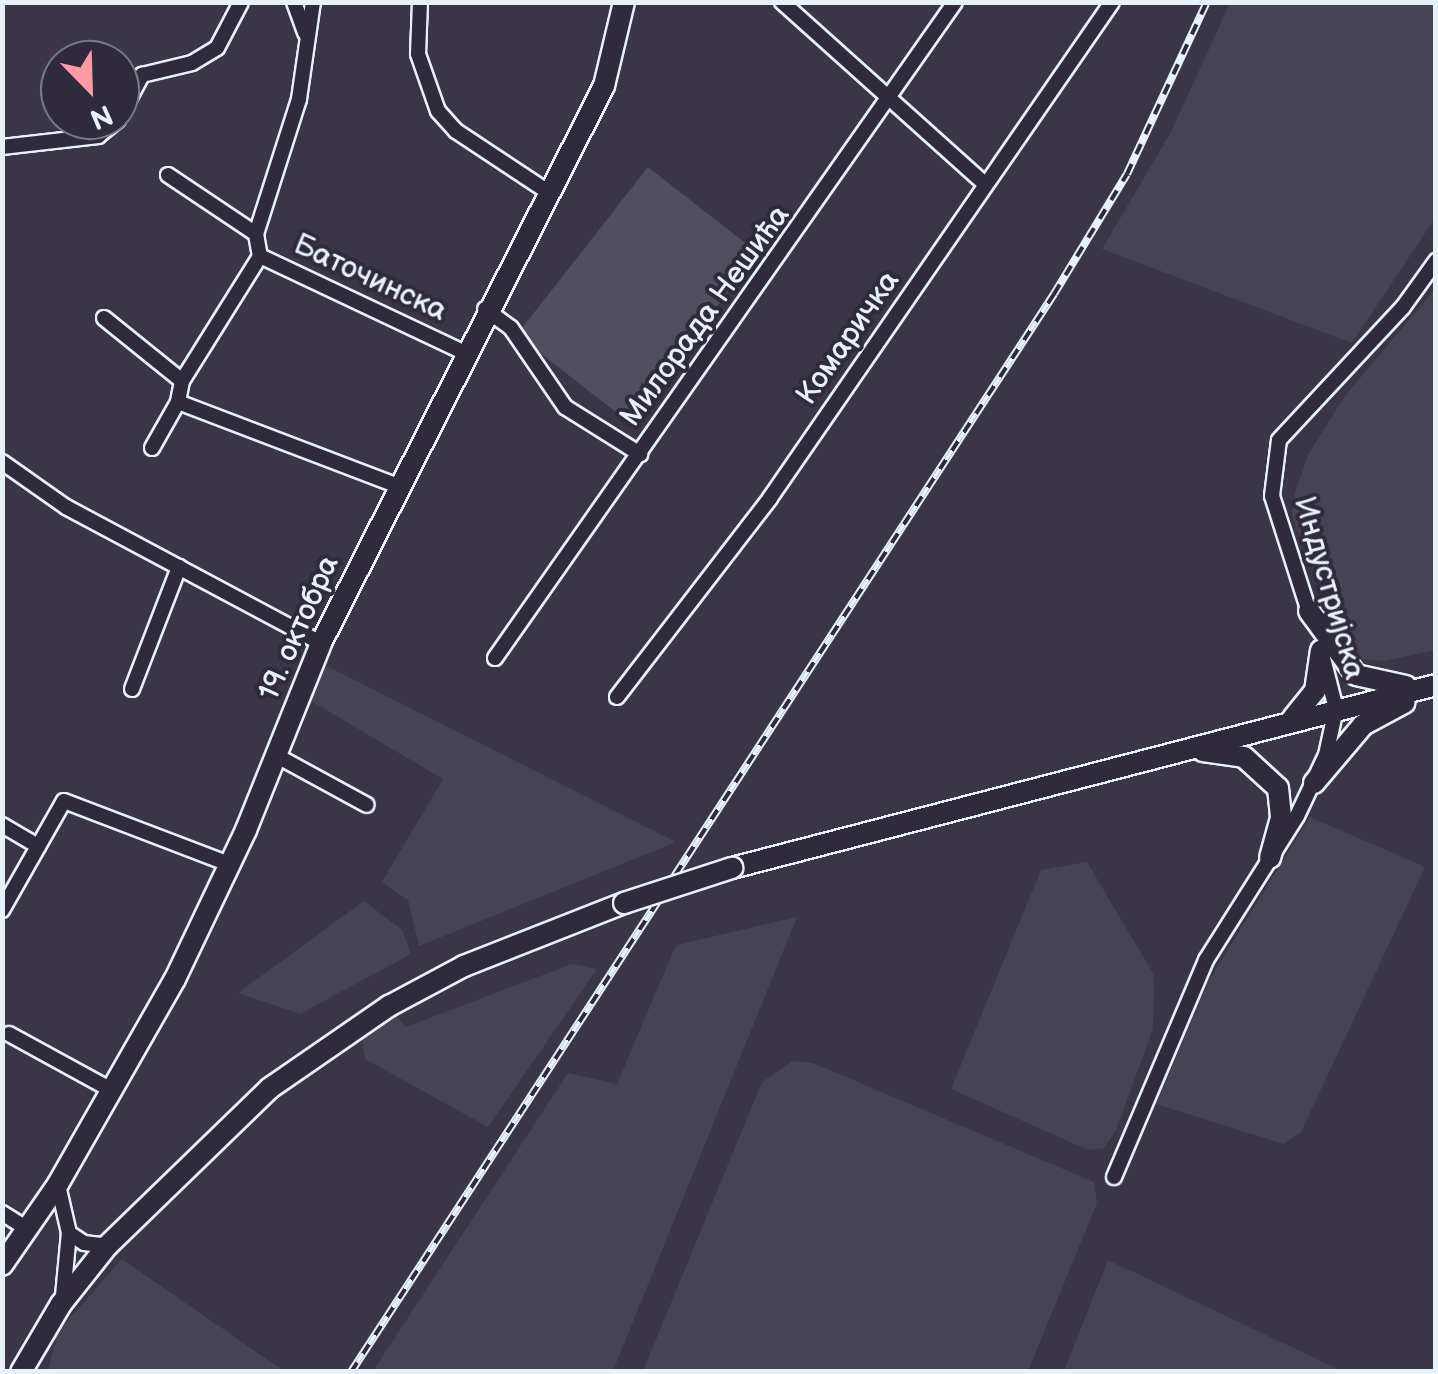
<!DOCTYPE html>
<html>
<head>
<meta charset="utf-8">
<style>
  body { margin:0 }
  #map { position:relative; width:1438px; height:1374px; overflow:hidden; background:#3a3648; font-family:"Balsamiq Sans",sans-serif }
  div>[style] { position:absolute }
  .built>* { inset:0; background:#464354 }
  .green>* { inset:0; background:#504e5f; transform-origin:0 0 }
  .roads { filter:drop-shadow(2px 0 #e8f1f8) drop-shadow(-2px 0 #e8f1f8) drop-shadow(0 2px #e8f1f8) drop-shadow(0 -2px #e8f1f8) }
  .street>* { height:14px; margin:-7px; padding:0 7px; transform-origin:7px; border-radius:7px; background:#2f2a3d }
  .secondary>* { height:20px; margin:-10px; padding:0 10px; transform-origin:10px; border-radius:10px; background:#2f2a3d }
  .rail>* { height:8px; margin-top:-4px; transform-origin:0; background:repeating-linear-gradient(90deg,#2f2a3d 0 11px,#e8f1f8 0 22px); box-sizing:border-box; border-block:2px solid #e8f1f8 }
  .bridges { filter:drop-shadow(2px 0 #e8f1f8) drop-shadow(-2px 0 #e8f1f8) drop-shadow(0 2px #e8f1f8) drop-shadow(0 -2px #e8f1f8) }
  .secondary-bridge>* { height:20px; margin:-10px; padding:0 10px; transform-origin:10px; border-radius:10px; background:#2f2a3d }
  span { translate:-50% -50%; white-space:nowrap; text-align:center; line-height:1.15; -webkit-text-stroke:8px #2f2a3d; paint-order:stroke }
  .street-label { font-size:30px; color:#e8f1f8 }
  .frame { position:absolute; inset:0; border:5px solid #e8f1f8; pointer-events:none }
  .north { position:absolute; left:40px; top:40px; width:100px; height:100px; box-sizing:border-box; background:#2f2a3d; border:2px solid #797a88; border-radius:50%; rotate:157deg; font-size:28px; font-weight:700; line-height:40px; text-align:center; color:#e8f1f8 }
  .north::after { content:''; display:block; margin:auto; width:35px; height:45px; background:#ff9aa2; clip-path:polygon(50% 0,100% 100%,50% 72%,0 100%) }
</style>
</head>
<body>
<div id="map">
  <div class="built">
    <i style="clip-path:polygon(1230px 3px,1435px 3px,1435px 218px,1352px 343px,1102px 249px,1171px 132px)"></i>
    <i style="clip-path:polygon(1435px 289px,1435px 650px,1385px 661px,1363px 659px,1333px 626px,1292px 515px,1295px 493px,1308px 455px,1344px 397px)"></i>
    <i style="clip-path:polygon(323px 664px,676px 842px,419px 946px,408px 900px,382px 882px,443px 779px,311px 701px)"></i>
    <i style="clip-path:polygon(1310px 817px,1425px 867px,1301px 1132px,1283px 1144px,1156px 1104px,1208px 982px)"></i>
    <i style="clip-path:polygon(1087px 862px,1154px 975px,1153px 1029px,1116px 1130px,1104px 1148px,1088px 1150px,951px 1089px,1041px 870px)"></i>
    <i style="clip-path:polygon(364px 901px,402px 930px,411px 954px,300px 1014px,238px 993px)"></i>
    <i style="clip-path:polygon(797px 917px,613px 1371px,373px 1371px,568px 1073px,617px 1084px,676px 945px)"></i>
    <i style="clip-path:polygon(572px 964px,597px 969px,488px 1127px,365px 1059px,361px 1034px,396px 1015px,406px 1027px)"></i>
    <i style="clip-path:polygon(793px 1061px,813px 1063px,1094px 1182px,1097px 1203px,1028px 1371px,643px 1371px,762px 1082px)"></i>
    <i style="clip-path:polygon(122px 1259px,284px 1371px,48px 1371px,57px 1333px)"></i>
    <i style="clip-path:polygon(1108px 1260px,1342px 1371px,1064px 1371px)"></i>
  </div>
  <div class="green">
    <i style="left:648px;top:167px;width:140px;height:213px;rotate:38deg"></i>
  </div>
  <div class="roads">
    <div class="street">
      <i style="left:294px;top:2px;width:33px;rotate:70deg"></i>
      <i style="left:420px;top:2px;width:52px;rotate:92.2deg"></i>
      <i style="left:418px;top:54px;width:60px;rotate:70.7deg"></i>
      <i style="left:438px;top:111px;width:27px;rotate:48deg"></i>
      <i style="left:456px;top:131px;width:110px;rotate:33.5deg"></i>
      <i style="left:782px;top:2px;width:271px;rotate:41.9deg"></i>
      <i style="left:120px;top:116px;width:47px;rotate:-61.8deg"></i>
      <i style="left:142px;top:75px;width:51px;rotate:-13.5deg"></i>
      <i style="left:192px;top:63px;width:29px;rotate:-31deg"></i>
      <i style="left:217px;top:48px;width:52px;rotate:-62.4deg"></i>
      <i style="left:2px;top:147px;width:97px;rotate:-6.5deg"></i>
      <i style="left:98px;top:136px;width:26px;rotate:-39deg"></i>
      <i style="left:168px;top:175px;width:106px;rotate:33.8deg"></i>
      <i style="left:256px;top:234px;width:22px;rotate:80deg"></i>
      <i style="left:260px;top:256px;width:227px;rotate:25.3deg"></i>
      <i style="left:256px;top:234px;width:142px;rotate:-72.3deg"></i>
      <i style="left:299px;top:99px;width:98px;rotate:-81.8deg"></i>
      <i style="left:485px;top:309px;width:32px;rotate:36deg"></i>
      <i style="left:511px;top:328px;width:96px;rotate:55.6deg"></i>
      <i style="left:565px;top:407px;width:89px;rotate:32.1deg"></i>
      <i style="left:104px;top:318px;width:100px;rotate:38.9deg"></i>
      <i style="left:182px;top:381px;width:21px;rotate:101deg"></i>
      <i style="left:178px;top:402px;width:235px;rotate:20.9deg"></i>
      <i style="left:182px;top:381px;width:147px;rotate:-58deg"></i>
      <i style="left:152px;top:448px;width:53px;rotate:-60.5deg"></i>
      <i style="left:2px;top:462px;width:78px;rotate:35.1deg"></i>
      <i style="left:66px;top:507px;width:289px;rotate:28.1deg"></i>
      <i style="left:1311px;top:618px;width:128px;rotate:-107.7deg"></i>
      <i style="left:1272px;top:496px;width:56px;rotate:-82.9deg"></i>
      <i style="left:1279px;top:440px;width:182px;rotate:-47deg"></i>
      <i style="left:1403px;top:307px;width:57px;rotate:-54.3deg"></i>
      <i style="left:495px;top:658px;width:801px;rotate:-54.96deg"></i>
      <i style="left:132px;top:689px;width:131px;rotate:-68.9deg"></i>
      <i style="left:617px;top:697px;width:251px;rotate:-52.4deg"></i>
      <i style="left:770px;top:498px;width:602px;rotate:-55.41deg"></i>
      <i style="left:277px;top:756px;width:102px;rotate:28.6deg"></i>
      <i style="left:2px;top:825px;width:42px;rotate:30.3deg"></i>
      <i style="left:2px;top:910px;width:125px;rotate:-60.4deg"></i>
      <i style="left:64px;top:801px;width:177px;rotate:20.9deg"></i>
      <i style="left:9px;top:1034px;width:119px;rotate:28.7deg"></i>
      <i style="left:1114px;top:1177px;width:236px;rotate:-67deg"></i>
      <i style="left:1206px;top:960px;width:170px;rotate:-57.7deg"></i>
      <i style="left:1297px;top:816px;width:68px;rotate:-64.6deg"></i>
      <i style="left:1326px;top:755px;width:47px;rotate:-77.7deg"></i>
      <i style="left:1336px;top:709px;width:53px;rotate:-104.3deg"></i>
      <i style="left:58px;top:1185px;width:49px;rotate:77.1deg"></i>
      <i style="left:69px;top:1233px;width:18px;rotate:34deg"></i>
      <i style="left:84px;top:1243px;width:23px;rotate:7deg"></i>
      <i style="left:2px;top:1213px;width:32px;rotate:32deg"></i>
      <i style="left:63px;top:1296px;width:63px;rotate:-84.6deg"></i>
    </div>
    <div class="secondary">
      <i style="left:1309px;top:611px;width:79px;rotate:53.7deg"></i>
      <i style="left:1356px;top:675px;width:51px;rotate:12.4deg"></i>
      <i style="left:1293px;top:718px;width:35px;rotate:-51deg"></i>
      <i style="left:1315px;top:691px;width:41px;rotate:-81.7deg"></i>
      <i style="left:1203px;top:751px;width:41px;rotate:8.3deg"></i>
      <i style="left:1244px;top:757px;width:46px;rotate:42.4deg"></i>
      <i style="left:1278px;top:788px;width:30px;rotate:84deg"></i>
      <i style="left:1281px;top:818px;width:41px;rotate:105.4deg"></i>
      <i style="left:1314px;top:783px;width:76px;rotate:-49.8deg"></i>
      <i style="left:1363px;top:725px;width:47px;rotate:-28.2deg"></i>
      <i style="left:732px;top:868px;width:727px;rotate:-14.57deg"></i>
      <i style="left:2px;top:1265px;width:98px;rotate:-55.3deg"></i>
      <i style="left:58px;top:1184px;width:236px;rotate:-60.3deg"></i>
      <i style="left:175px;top:979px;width:165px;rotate:-64.5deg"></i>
      <i style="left:246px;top:830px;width:201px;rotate:-68.1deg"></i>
      <i style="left:321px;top:643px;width:625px;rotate:-63.07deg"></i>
      <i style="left:604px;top:86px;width:86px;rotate:-76.6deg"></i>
      <i style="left:21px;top:1372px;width:79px;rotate:-59.5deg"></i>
      <i style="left:61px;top:1304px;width:74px;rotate:-51.6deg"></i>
      <i style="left:107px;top:1246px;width:227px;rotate:-44.1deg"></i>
      <i style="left:270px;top:1088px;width:145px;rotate:-34.6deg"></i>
      <i style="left:389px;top:1006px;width:85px;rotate:-28.1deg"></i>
      <i style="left:464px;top:966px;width:172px;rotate:-21.5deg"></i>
    </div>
  </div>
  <div class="rail">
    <i style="left:351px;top:1372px;width:1287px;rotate:-56.89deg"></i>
    <i style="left:1054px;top:294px;width:140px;rotate:-58.7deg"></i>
    <i style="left:1127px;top:174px;width:190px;rotate:-65.1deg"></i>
  </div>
  <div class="bridges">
    <div class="secondary-bridge">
      <i style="left:624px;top:903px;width:114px;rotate:-18deg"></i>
    </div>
  </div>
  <div class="street-label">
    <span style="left:370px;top:278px;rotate:25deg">Баточинска</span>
    <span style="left:705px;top:316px;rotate:-54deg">Милорада Нешића</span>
    <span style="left:848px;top:338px;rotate:-55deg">Комаричка</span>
    <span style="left:1329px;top:588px;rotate:74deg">Индустријска</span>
    <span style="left:299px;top:628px;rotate:-66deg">19. октобра</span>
  </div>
  <div class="frame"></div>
  <div class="north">N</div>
</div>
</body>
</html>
